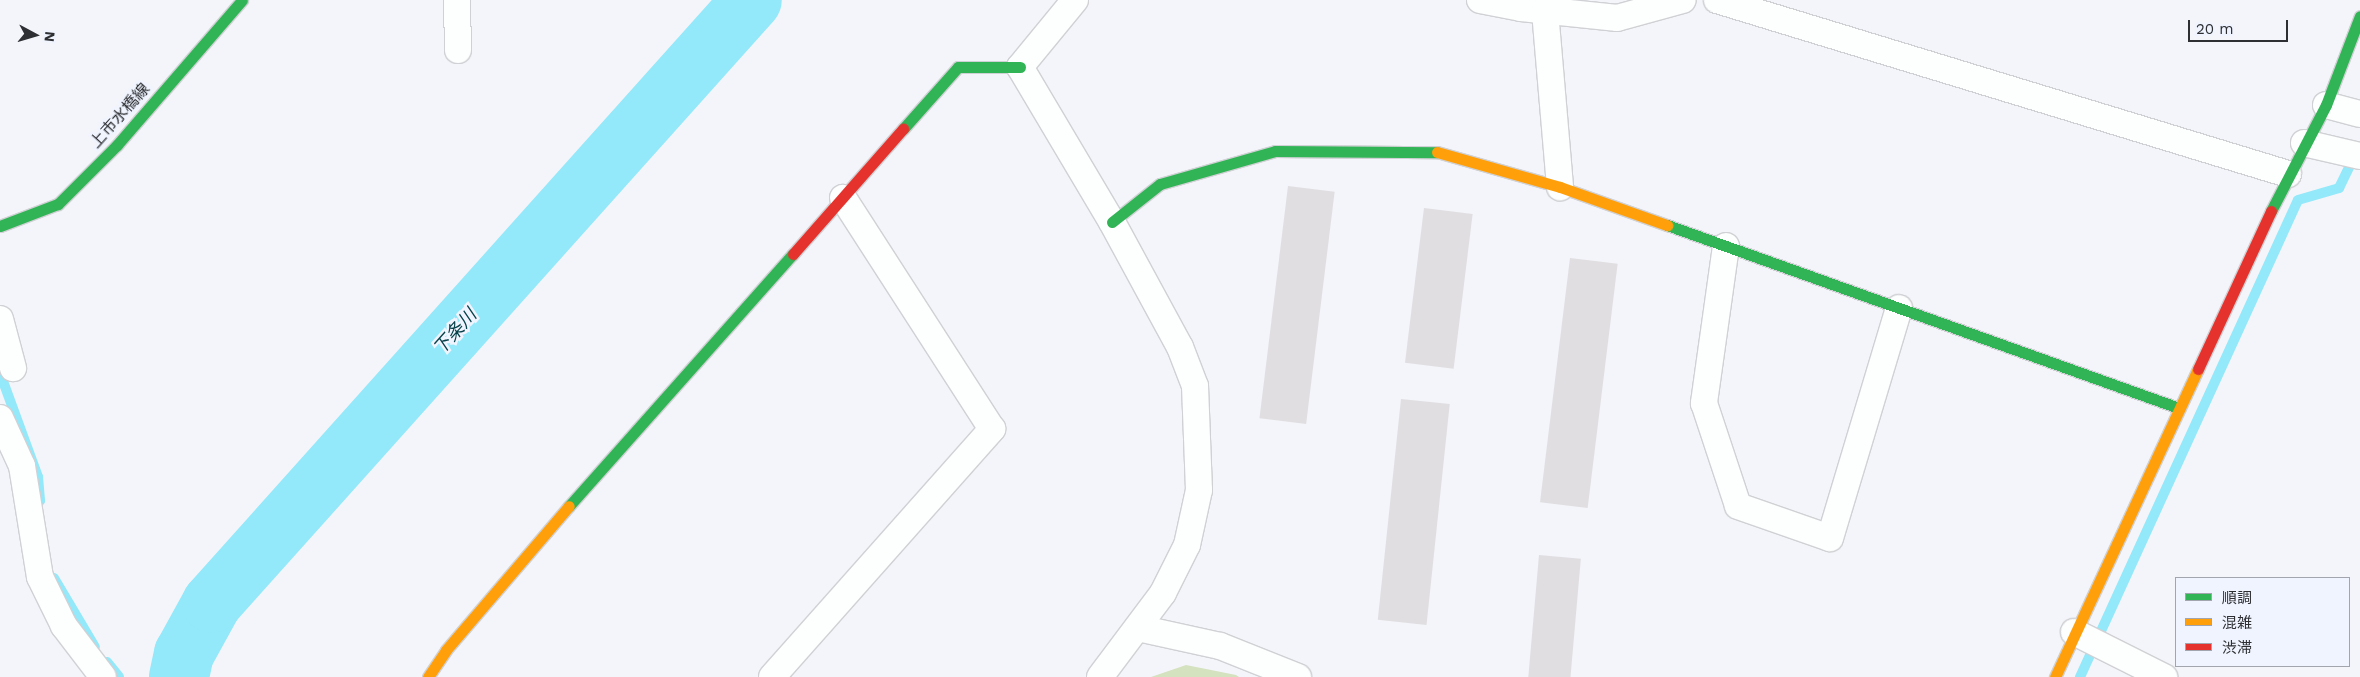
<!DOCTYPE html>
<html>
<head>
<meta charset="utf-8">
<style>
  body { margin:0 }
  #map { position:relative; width:2360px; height:677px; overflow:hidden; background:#f4f5fa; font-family:"Work Sans","Noto Sans JP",sans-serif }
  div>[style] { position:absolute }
  .green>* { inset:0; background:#d4e2bf }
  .stream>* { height:10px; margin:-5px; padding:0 5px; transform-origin:5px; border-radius:5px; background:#93e8f9 }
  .river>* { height:60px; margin:-30px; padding:0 30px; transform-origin:30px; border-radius:30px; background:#93e8f9 }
  .building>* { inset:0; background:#e0dee0; transform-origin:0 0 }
  .roads { filter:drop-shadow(1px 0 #d0d1d4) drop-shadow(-1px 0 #d0d1d4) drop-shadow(0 1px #d0d1d4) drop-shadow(0 -1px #d0d1d4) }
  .street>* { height:26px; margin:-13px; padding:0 13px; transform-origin:13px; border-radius:13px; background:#fdfefe }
  .fast>* { height:11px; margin:-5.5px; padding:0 5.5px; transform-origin:5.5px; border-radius:5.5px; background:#30b455 }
  .slow>* { height:11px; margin:-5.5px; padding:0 5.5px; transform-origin:5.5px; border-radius:5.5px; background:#ff9f0a }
  .jam>* { height:11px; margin:-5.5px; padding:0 5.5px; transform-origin:5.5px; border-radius:5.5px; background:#e5322d }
  span { translate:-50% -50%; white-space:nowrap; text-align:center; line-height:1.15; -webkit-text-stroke:5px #f0f4fe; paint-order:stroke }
  .street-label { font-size:16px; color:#2d2f33 }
  .water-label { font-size:18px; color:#07414a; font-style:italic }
  .legend { position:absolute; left:2175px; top:577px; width:175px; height:90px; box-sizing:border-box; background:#f0f4fe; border:1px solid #a2a5ad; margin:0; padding:6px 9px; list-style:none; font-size:15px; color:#2d2f33 }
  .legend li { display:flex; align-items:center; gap:10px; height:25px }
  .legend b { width:25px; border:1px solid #a2a5ad }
  .north { position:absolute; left:10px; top:10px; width:50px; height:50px; -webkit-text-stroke:4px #f0f4fe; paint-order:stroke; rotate:96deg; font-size:14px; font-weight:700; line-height:20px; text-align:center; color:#2d2f33 }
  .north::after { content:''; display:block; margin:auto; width:18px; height:22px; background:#2d2f33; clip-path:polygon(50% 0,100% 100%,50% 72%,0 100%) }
  .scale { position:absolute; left:2188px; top:20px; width:100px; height:22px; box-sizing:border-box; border:2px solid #2d2f33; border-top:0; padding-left:6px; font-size:15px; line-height:18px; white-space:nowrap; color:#2d2f33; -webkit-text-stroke:4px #f0f4fe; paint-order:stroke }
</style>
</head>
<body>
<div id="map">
  <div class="green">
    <i style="clip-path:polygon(1186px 665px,1236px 675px,1239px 677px,1151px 677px)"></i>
  </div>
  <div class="stream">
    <i style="left:0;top:373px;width:111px;rotate:69.9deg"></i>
    <i style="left:38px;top:477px;width:24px;rotate:85deg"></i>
    <i style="left:54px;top:578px;width:80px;rotate:59.3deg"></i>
    <i style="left:107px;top:662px;width:19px;rotate:51deg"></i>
    <i style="left:2080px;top:677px;width:524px;rotate:-65.44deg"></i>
    <i style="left:2298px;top:200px;width:43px;rotate:-16.3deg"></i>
    <i style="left:2339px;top:188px;width:37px;rotate:-64deg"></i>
  </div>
  <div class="river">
    <i style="left:179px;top:677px;width:24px;rotate:-78deg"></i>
    <i style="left:184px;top:654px;width:58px;rotate:-61.2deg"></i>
    <i style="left:212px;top:603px;width:809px;rotate:-48.15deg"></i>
  </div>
  <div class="building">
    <i style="left:1288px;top:186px;width:47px;height:234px;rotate:7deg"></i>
    <i style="left:1424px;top:208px;width:49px;height:156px;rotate:7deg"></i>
    <i style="left:1570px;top:258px;width:48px;height:246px;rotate:7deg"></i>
    <i style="left:1401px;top:399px;width:49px;height:222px;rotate:6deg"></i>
    <i style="left:1539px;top:555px;width:42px;height:123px;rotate:5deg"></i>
  </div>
  <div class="roads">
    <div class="street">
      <i style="left:457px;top:0;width:50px;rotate:88.9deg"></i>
      <i style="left:1075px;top:0;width:87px;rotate:129.4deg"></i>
      <i style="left:1020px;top:67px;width:180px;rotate:59.3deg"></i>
      <i style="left:1112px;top:222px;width:142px;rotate:61.5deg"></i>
      <i style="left:1180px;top:347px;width:42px;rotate:69deg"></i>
      <i style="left:1195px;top:386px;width:104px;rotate:87.8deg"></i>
      <i style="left:1199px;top:490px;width:56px;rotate:102.3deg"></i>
      <i style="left:1187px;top:545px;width:54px;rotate:116.6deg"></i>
      <i style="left:1163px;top:593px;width:105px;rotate:126.9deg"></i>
      <i style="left:1480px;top:0;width:42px;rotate:11deg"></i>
      <i style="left:1521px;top:8px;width:97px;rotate:5.9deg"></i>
      <i style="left:1617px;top:18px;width:68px;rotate:-15.3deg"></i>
      <i style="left:1717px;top:0;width:597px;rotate:16.95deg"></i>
      <i style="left:1545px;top:11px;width:177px;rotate:85.1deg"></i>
      <i style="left:2326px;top:105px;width:35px;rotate:15deg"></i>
      <i style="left:2304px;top:143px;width:57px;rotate:13.1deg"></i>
      <i style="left:1726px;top:246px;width:159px;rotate:98deg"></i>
      <i style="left:1704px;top:403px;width:108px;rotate:71.7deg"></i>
      <i style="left:1738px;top:506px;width:97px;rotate:19.2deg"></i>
      <i style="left:1830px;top:538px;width:240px;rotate:-73.3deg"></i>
      <i style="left:0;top:319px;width:51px;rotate:75.1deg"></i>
      <i style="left:0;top:418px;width:53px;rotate:65.4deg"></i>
      <i style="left:22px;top:466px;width:112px;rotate:80.8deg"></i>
      <i style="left:40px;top:577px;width:55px;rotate:63.9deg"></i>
      <i style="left:64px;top:626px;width:64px;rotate:52.6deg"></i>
      <i style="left:1138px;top:628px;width:84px;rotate:12.4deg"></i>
      <i style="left:1220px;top:646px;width:84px;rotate:21.7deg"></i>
      <i style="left:2074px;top:632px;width:101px;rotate:26.6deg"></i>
      <i style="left:772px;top:677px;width:332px;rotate:-48.4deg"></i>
      <i style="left:992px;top:429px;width:275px;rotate:-122.8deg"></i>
    </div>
    <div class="fast">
      <i style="left:903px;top:129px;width:83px;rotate:-48.4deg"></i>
      <i style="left:958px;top:67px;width:62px"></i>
      <i style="left:2271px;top:211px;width:119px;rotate:-62.6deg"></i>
      <i style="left:2326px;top:105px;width:95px;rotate:-69.1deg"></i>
      <i style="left:1112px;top:222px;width:61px;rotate:-38.4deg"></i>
      <i style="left:1160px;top:184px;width:120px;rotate:-16deg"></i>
      <i style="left:1275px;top:151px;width:162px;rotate:0.4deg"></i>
      <i style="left:1667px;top:225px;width:544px;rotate:19.67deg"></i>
      <i style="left:0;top:226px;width:62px;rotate:-20.8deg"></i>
      <i style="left:58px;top:204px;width:83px;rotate:-45deg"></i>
      <i style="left:117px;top:145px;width:191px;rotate:-49.2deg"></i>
      <i style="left:569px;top:506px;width:337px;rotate:-48.4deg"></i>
    </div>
    <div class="slow">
      <i style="left:1437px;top:152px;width:128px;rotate:15.9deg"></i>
      <i style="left:1560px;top:187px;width:114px;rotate:19.6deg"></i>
      <i style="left:428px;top:677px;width:32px;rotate:-56deg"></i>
      <i style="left:446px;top:650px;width:189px;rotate:-49.5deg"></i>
      <i style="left:2055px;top:677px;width:340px;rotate:-65.1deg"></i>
    </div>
    <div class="jam">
      <i style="left:793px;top:254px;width:167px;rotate:-48.7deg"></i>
      <i style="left:2198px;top:369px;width:174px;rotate:-65.2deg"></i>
    </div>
  </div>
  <div class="street-label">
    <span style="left:120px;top:116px;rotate:-48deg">上市水橋線</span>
  </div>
  <div class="water-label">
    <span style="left:455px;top:332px;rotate:-48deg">下条川</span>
  </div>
  <ul class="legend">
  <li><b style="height:6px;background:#30b455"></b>順調</li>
  <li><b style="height:6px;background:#ff9f0a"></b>混雑</li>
  <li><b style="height:6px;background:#e5322d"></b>渋滞</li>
  </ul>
  <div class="north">N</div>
  <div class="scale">20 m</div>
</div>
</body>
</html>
